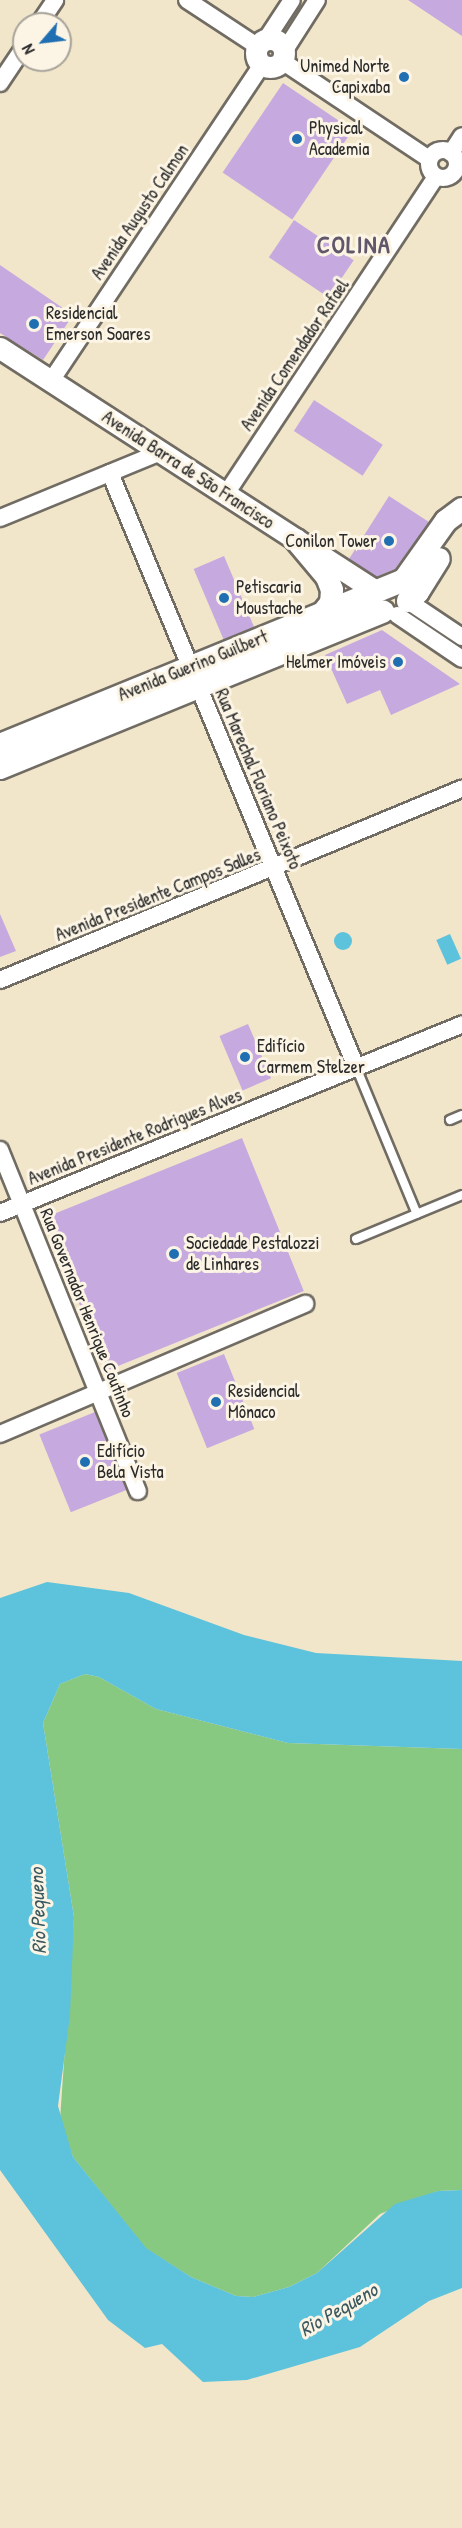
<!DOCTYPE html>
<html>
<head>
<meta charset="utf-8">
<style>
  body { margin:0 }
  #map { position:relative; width:462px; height:2528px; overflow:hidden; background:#f2e6ca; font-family:"Patrick Hand",sans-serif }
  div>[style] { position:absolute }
  .green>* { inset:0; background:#88c981 }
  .water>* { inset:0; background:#5dc2db; transform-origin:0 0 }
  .round { border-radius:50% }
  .building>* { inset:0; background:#c6aadf; transform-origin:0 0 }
  .roads { filter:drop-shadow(2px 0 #716c63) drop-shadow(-2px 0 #716c63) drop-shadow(0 2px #716c63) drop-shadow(0 -2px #716c63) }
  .service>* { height:8px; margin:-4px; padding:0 4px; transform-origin:4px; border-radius:4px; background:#fff }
  .minor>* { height:16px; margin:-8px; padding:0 8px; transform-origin:8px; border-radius:8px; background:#fff }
  .minor>.ring { margin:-8px; padding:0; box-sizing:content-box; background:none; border:16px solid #fff; border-radius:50% }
  .tertiary>* { height:21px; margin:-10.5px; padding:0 10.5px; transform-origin:10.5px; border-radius:10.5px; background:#fff }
  .tertiary>.ring { margin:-10.5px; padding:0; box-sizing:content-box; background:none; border:21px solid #fff; border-radius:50% }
  .secondary>* { height:22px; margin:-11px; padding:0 11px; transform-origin:11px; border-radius:11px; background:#fff }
  .dots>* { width:16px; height:16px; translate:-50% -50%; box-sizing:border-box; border:3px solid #fcf5e5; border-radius:50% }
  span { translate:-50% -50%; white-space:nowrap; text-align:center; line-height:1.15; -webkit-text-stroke:6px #fcf5e5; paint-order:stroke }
  .poi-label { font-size:18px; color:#2b2b2b }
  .right { translate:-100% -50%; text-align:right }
  .left { translate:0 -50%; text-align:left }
  .street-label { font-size:18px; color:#2b2b2b }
  .water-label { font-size:20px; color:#3a5860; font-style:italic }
  .district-label { font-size:24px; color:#61576a; font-weight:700; letter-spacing:1.5px }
  .north { position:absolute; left:12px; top:12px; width:60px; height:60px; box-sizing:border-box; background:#fcf5e5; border:2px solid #a8a49b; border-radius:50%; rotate:242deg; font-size:16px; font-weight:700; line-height:24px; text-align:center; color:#2b2b2b }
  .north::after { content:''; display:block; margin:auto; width:21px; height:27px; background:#1f6fb2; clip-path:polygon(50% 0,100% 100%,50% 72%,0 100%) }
</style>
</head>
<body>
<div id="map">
  <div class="green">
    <i style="clip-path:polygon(85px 1674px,99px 1677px,156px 1709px,288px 1743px,462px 1749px,462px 2190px,438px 2191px,380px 2214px,317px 2273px,289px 2287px,253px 2297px,236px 2296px,191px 2277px,145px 2248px,73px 2157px,60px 2120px,74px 1917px,43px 1723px,60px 1684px)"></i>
  </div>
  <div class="water">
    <i class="round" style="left:334px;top:932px;width:18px;height:18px"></i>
    <i style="left:450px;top:934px;width:27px;height:15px;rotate:66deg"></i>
    <i style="clip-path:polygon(47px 1582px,129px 1593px,244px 1635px,316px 1653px,462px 1661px,462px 1749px,288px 1743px,156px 1709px,99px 1677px,85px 1674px,60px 1684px,43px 1723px,74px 1917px,70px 2015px,58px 2106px,73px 2157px,146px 2248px,191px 2277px,236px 2296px,253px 2297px,289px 2287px,317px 2273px,395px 2204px,438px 2191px,462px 2190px,462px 2288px,429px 2301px,360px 2347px,247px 2380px,203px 2382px,162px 2344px,145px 2348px,108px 2320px,0 2170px,0 1598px)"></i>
  </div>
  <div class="building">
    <i style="clip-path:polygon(408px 0,462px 0,462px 36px)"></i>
    <i style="left:283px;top:83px;width:84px;height:108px;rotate:34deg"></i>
    <i style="left:294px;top:220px;width:72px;height:45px;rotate:34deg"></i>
    <i style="clip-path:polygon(0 265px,73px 315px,43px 360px,0 333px)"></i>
    <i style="left:314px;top:400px;width:82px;height:37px;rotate:33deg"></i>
    <i style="clip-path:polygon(389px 496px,429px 522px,395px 569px,376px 577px,349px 559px)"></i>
    <i style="left:224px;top:556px;width:77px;height:33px;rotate:67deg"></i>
    <i style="clip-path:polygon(382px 630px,460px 684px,391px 715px,380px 690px,347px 704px,325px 655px)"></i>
    <i style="clip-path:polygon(0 914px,16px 951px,0 957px)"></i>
    <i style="left:248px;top:1024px;width:59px;height:31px;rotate:67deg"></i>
    <i style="left:242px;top:1138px;width:165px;height:213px;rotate:68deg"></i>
    <i style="left:224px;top:1354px;width:81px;height:51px;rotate:68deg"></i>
    <i style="left:95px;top:1412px;width:84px;height:60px;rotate:68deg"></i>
  </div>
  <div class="roads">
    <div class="service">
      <i style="left:356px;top:1067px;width:159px;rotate:67.5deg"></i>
      <i style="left:450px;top:1120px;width:13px;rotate:-23deg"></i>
      <i style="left:356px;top:1239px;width:115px;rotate:-22.5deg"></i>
    </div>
    <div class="minor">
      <i style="left:187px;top:0;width:84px;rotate:33.3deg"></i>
      <i style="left:39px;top:24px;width:29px;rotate:-56deg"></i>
      <i style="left:267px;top:38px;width:45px;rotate:-56.7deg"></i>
      <i style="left:285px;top:50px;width:59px;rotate:-57.4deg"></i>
      <i style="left:282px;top:61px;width:177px;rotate:33.7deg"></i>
      <i style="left:0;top:83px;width:43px;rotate:-56.3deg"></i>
      <i class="ring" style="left:429px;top:150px;width:12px;height:12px"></i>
      <i style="left:451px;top:153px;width:20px;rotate:-57deg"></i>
      <i style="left:51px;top:381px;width:380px;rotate:-56.3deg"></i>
      <i style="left:110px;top:473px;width:643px;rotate:67.5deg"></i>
      <i style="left:226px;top:494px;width:380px;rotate:-56.5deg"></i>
      <i style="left:0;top:518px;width:174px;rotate:-22.3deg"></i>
      <i style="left:408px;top:601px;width:65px;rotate:33.7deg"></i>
      <i style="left:397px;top:615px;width:78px;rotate:34.1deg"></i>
      <i style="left:0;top:980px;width:500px;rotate:-22.5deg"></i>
      <i style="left:0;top:1150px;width:368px;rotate:68deg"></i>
      <i style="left:0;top:1213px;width:499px;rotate:-22.2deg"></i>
      <i style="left:0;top:1434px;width:332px;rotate:-23.1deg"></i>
    </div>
    <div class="tertiary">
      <i class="ring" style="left:256px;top:39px;width:7px;height:7px"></i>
      <i style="left:0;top:348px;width:447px;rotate:32.9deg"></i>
    </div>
    <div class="secondary">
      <i style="left:296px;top:540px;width:48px;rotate:50deg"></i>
      <i style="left:327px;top:577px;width:14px;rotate:69deg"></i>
      <i style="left:332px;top:590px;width:13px;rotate:94deg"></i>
      <i style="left:331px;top:603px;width:13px;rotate:129deg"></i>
      <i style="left:408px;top:601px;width:13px;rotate:-42deg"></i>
      <i style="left:418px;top:592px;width:39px;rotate:-58deg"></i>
      <i style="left:0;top:745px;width:436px;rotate:-22.2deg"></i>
      <i style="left:404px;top:580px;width:72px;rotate:-54.6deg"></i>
      <i style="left:446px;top:521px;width:20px;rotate:-37deg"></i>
      <i style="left:0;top:768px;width:414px;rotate:-22.2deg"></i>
    </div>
  </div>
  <div class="dots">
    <i style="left:404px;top:77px;background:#1f6fb2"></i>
    <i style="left:297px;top:139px;background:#1f6fb2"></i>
    <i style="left:34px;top:324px;background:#1f6fb2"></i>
    <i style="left:389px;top:541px;background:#1f6fb2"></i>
    <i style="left:224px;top:598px;background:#1f6fb2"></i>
    <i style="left:398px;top:662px;background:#1f6fb2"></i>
    <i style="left:245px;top:1057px;background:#1f6fb2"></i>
    <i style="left:174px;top:1254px;background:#1f6fb2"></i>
    <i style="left:216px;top:1402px;background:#1f6fb2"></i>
    <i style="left:85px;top:1462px;background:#1f6fb2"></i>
  </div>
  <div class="poi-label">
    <span class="right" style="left:390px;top:77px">Unimed Norte<br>Capixaba</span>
    <span class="left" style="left:309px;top:139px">Physical<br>Academia</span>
    <span class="left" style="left:46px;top:324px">Residencial<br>Emerson Soares</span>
    <span class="right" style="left:377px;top:541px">Conilon Tower</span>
    <span class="left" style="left:236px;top:598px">Petiscaria<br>Moustache</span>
    <span class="right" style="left:386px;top:662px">Helmer Imóveis</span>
    <span class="left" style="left:257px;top:1057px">Edifício<br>Carmem Stelzer</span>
    <span class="left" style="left:186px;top:1254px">Sociedade Pestalozzi<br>de Linhares</span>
    <span class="left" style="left:228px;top:1402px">Residencial<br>Mônaco</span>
    <span class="left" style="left:97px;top:1462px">Edifício<br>Bela Vista</span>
  </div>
  <div class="street-label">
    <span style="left:140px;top:212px;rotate:-56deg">Avenida Augusto Calmon</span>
    <span style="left:295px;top:355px;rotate:-56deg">Avenida Comendador Rafael</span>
    <span style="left:188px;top:470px;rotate:33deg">Avenida Barra de São Francisco</span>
    <span style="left:193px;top:666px;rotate:-22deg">Avenida Guerino Guilbert</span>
    <span style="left:258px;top:779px;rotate:67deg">Rua Marechal Floriano Peixoto</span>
    <span style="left:158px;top:895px;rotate:-22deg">Avenida Presidente Campos Salles</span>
    <span style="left:135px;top:1137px;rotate:-22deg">Avenida Presidente Rodrigues Alves</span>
    <span style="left:87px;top:1313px;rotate:68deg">Rua Governador Henrique Coutinho</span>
  </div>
  <div class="water-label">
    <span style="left:37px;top:1911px;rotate:-92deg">Rio Pequeno</span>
    <span style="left:338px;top:2309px;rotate:-30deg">Rio Pequeno</span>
  </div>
  <div class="district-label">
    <span style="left:354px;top:245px">COLINA</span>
  </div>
  <div class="north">N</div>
</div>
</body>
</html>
